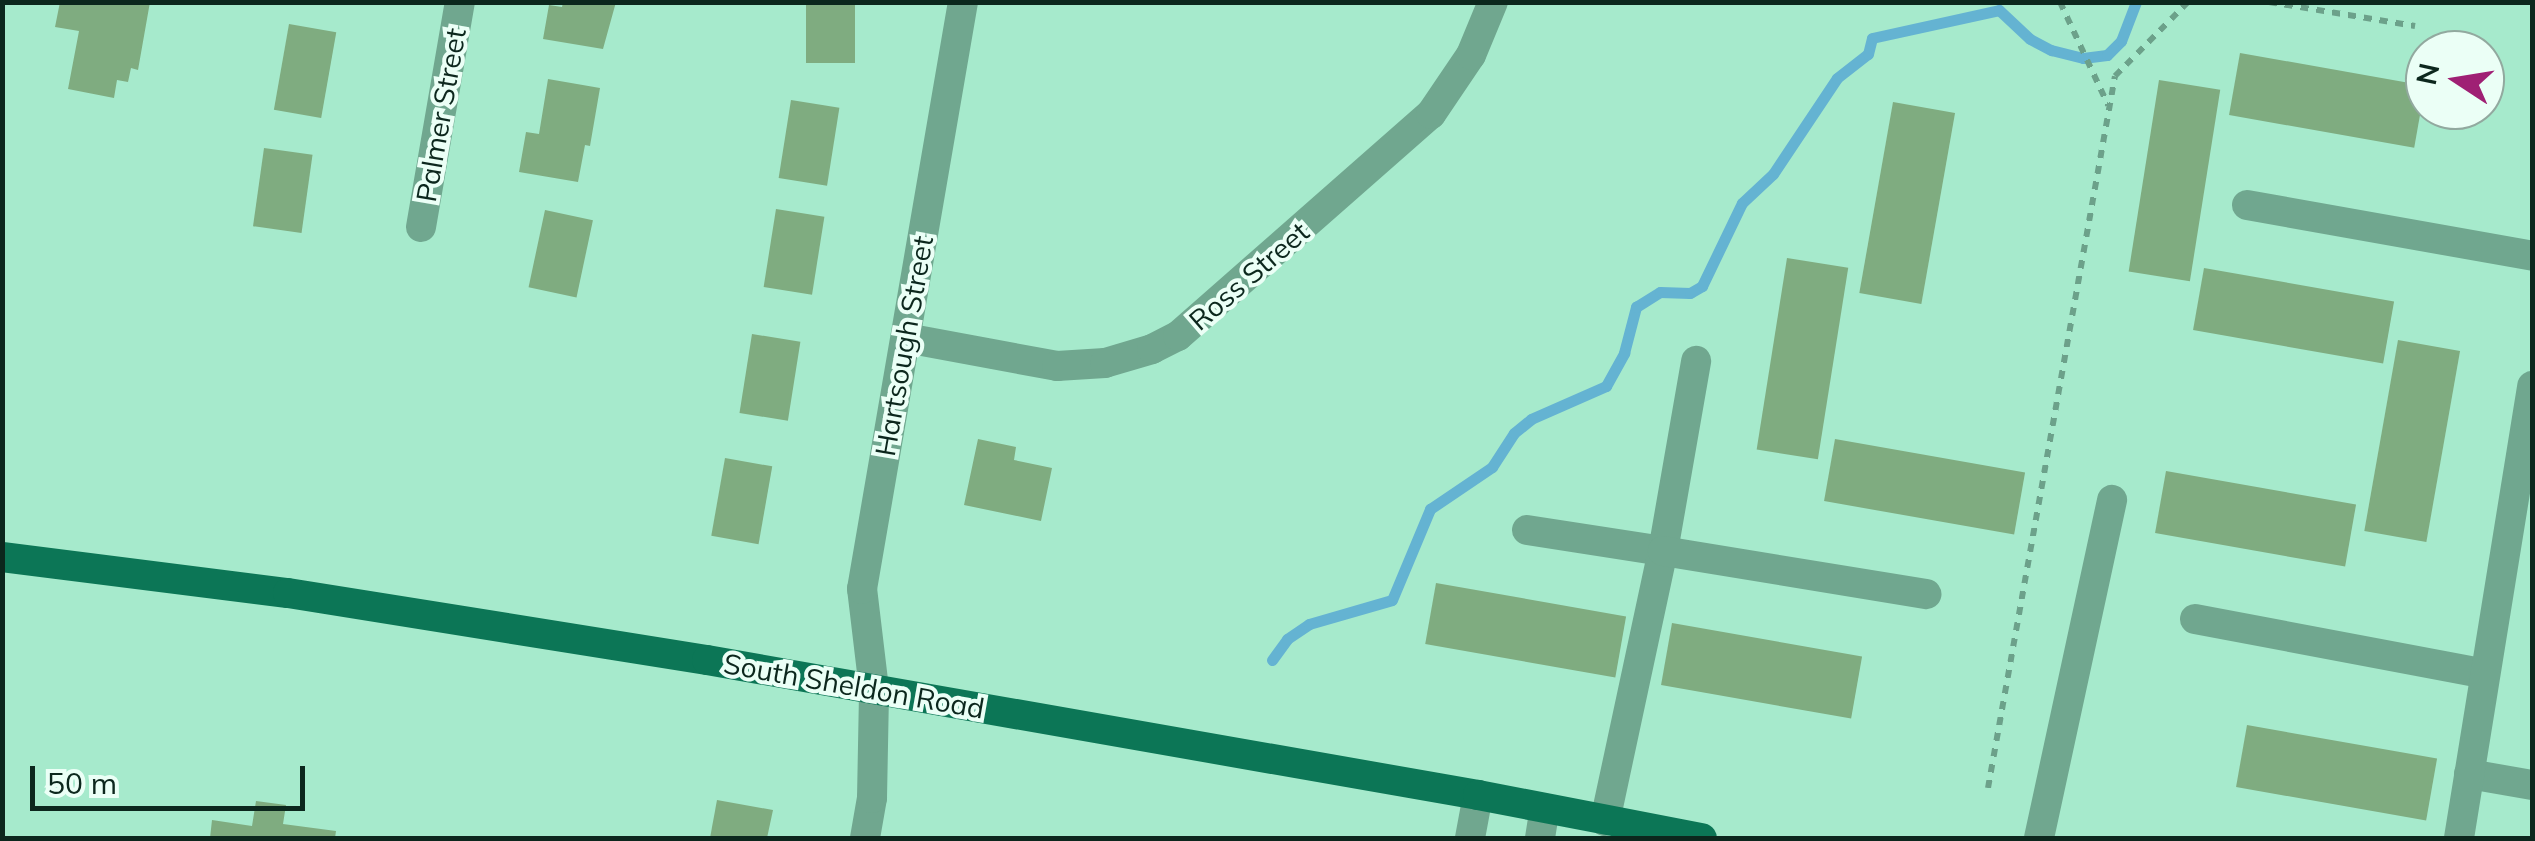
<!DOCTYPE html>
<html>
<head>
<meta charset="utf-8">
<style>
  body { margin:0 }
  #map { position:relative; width:2535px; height:841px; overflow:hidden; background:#a6eacc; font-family:Mulish,sans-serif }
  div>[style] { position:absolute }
  .stream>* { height:11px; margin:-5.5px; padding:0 5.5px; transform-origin:5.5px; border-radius:5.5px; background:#64b3d2 }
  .building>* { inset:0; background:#7fac80; transform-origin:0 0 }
  .path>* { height:6px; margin-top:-3px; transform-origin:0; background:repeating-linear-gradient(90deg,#6ca18a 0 8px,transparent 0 16px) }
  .minor>* { height:30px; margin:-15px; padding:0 15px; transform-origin:15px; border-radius:15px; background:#70a78f }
  .major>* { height:30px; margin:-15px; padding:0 15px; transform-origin:15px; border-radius:15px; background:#0c7656 }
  span { translate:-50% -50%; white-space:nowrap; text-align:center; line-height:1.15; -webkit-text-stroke:8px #ebfff6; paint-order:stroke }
  .street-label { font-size:28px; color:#0c271d }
  .frame { position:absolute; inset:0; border:5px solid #0c271d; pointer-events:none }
  .north { position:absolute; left:2405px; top:30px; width:100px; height:100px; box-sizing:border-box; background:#ebfff6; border:2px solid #92a99f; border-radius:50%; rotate:282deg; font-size:28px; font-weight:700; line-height:40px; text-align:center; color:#0c271d }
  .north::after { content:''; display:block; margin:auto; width:35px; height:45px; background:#9f2074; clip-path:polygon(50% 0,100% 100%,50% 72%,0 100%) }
  .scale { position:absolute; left:30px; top:766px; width:275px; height:45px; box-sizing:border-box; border:5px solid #0c271d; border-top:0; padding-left:12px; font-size:30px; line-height:35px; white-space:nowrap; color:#0c271d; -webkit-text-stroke:8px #ebfff6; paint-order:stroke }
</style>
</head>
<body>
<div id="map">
  <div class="stream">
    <i style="left:1272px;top:660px;width:26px;rotate:-54deg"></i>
    <i style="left:1287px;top:639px;width:27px;rotate:-34deg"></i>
    <i style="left:1309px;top:624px;width:86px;rotate:-16.1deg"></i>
    <i style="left:1392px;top:600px;width:99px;rotate:-67.3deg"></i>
    <i style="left:1430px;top:509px;width:75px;rotate:-34.1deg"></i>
    <i style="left:1492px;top:467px;width:40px;rotate:-57.1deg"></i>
    <i style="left:1514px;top:433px;width:22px;rotate:-39deg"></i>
    <i style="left:1531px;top:419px;width:82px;rotate:-23.7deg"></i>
    <i style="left:1606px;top:386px;width:38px;rotate:-61deg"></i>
    <i style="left:1624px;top:353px;width:48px;rotate:-75.4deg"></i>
    <i style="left:1636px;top:307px;width:28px;rotate:-32deg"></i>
    <i style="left:1660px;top:292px;width:30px;rotate:2deg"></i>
    <i style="left:1690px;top:293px;width:14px;rotate:-30deg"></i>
    <i style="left:1702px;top:286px;width:92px;rotate:-64.3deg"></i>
    <i style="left:1742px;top:203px;width:42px;rotate:-43.1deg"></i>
    <i style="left:1773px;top:174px;width:115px;rotate:-56.3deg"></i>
    <i style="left:1837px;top:78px;width:39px;rotate:-38deg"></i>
    <i style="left:1868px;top:54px;width:16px;rotate:-76deg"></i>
    <i style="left:1872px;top:38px;width:130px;rotate:-12.4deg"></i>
    <i style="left:1999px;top:10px;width:42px;rotate:43.1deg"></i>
    <i style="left:2030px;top:39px;width:24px;rotate:28deg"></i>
    <i style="left:2051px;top:50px;width:33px;rotate:14deg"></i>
    <i style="left:2083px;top:58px;width:24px;rotate:-7deg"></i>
    <i style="left:2107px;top:55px;width:20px;rotate:-45deg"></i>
    <i style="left:2121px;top:41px;width:42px;rotate:-69deg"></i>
  </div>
  <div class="building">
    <i style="clip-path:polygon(60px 2px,150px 2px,138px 70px,131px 68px,128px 82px,117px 80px,114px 98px,68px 89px,79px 31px,55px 27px)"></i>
    <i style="clip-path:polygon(563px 2px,616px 2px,603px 49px,543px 39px,549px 5px,562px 7px)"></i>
    <i style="left:806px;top:2px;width:49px;height:61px"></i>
    <i style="left:289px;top:24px;width:48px;height:87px;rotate:10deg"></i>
    <i style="left:2240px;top:53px;width:188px;height:63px;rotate:10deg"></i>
    <i style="clip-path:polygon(548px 79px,600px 88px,590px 146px,585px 145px,578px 182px,519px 172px,526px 132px,539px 134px)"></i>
    <i style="left:2159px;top:80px;width:62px;height:194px;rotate:9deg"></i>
    <i style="left:791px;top:100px;width:49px;height:79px;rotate:9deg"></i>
    <i style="left:1893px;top:102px;width:63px;height:194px;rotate:10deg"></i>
    <i style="left:264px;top:148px;width:49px;height:79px;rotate:8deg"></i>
    <i style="left:776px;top:209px;width:49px;height:79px;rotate:9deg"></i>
    <i style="left:545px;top:210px;width:49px;height:79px;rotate:12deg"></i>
    <i style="left:1787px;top:258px;width:62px;height:194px;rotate:9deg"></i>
    <i style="left:2204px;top:268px;width:193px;height:63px;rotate:10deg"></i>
    <i style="left:752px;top:334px;width:49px;height:80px;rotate:9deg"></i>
    <i style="left:2398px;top:340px;width:63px;height:194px;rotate:10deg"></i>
    <i style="clip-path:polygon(978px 439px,1016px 447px,1014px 460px,1052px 468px,1041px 521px,964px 505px)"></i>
    <i style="left:1835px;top:439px;width:193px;height:63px;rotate:10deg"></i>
    <i style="left:725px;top:458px;width:48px;height:79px;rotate:10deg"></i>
    <i style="left:2166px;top:471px;width:193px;height:63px;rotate:10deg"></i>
    <i style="left:1436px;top:583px;width:193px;height:62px;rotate:10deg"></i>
    <i style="left:1672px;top:623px;width:193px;height:63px;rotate:10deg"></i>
    <i style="left:2247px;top:725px;width:193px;height:63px;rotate:10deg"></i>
    <i style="clip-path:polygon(717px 800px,773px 810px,767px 838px,710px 838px)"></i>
    <i style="clip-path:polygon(256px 801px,286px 805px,283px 824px,336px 831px,335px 838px,210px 838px,212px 820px,252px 826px)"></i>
  </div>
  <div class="path">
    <i style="left:2060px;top:2px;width:114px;rotate:65deg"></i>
    <i style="left:2269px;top:2px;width:148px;rotate:9.3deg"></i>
    <i style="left:1988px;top:788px;width:723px;rotate:-79.89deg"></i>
    <i style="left:2115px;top:76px;width:104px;rotate:-45.4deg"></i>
  </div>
  <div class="minor">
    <i style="left:2247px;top:205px;width:290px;rotate:10.1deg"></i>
    <i style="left:421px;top:227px;width:228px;rotate:-80.2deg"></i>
    <i style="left:906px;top:338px;width:154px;rotate:10.5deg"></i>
    <i style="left:1057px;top:366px;width:48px;rotate:-3.6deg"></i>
    <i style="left:1105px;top:363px;width:49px;rotate:-16.6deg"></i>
    <i style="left:1152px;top:349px;width:29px;rotate:-27deg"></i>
    <i style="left:1178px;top:336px;width:337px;rotate:-41.3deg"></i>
    <i style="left:1431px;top:114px;width:71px;rotate:-55.9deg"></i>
    <i style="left:1471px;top:55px;width:57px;rotate:-67.5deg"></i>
    <i style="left:1527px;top:530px;width:138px;rotate:8.8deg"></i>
    <i style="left:1663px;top:551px;width:193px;rotate:-80.1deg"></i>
    <i style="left:2195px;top:619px;width:295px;rotate:10.7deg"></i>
    <i style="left:2469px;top:774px;width:64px;rotate:9.9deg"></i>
    <i style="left:1605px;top:821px;width:276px;rotate:-77.9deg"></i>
    <i style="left:1663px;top:551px;width:267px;rotate:9.3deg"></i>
    <i style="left:865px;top:838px;width:41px;rotate:-80.1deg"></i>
    <i style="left:872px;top:798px;width:109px;rotate:-88.9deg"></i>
    <i style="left:874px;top:689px;width:101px;rotate:-96.8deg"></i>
    <i style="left:862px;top:589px;width:596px;rotate:-80.24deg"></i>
    <i style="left:1470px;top:838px;width:44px;rotate:-79.5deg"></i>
    <i style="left:1540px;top:838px;width:30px;rotate:-81deg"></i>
    <i style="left:2039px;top:838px;width:346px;rotate:-77.8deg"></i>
    <i style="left:2459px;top:838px;width:458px;rotate:-80.8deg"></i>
  </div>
  <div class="major">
    <i style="left:2px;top:557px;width:288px;rotate:7.2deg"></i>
    <i style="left:288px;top:593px;width:424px;rotate:9.1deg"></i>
    <i style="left:707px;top:660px;width:783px;rotate:9.93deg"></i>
    <i style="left:1478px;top:795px;width:228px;rotate:10.9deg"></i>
  </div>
  <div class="street-label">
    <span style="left:441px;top:115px;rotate:-80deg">Palmer Street</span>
    <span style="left:1249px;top:276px;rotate:-41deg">Ross Street</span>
    <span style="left:904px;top:346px;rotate:-80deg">Hartsough Street</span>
    <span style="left:854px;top:686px;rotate:10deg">South Sheldon Road</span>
  </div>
  <div class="frame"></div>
  <div class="north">N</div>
  <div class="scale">50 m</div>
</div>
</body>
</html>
